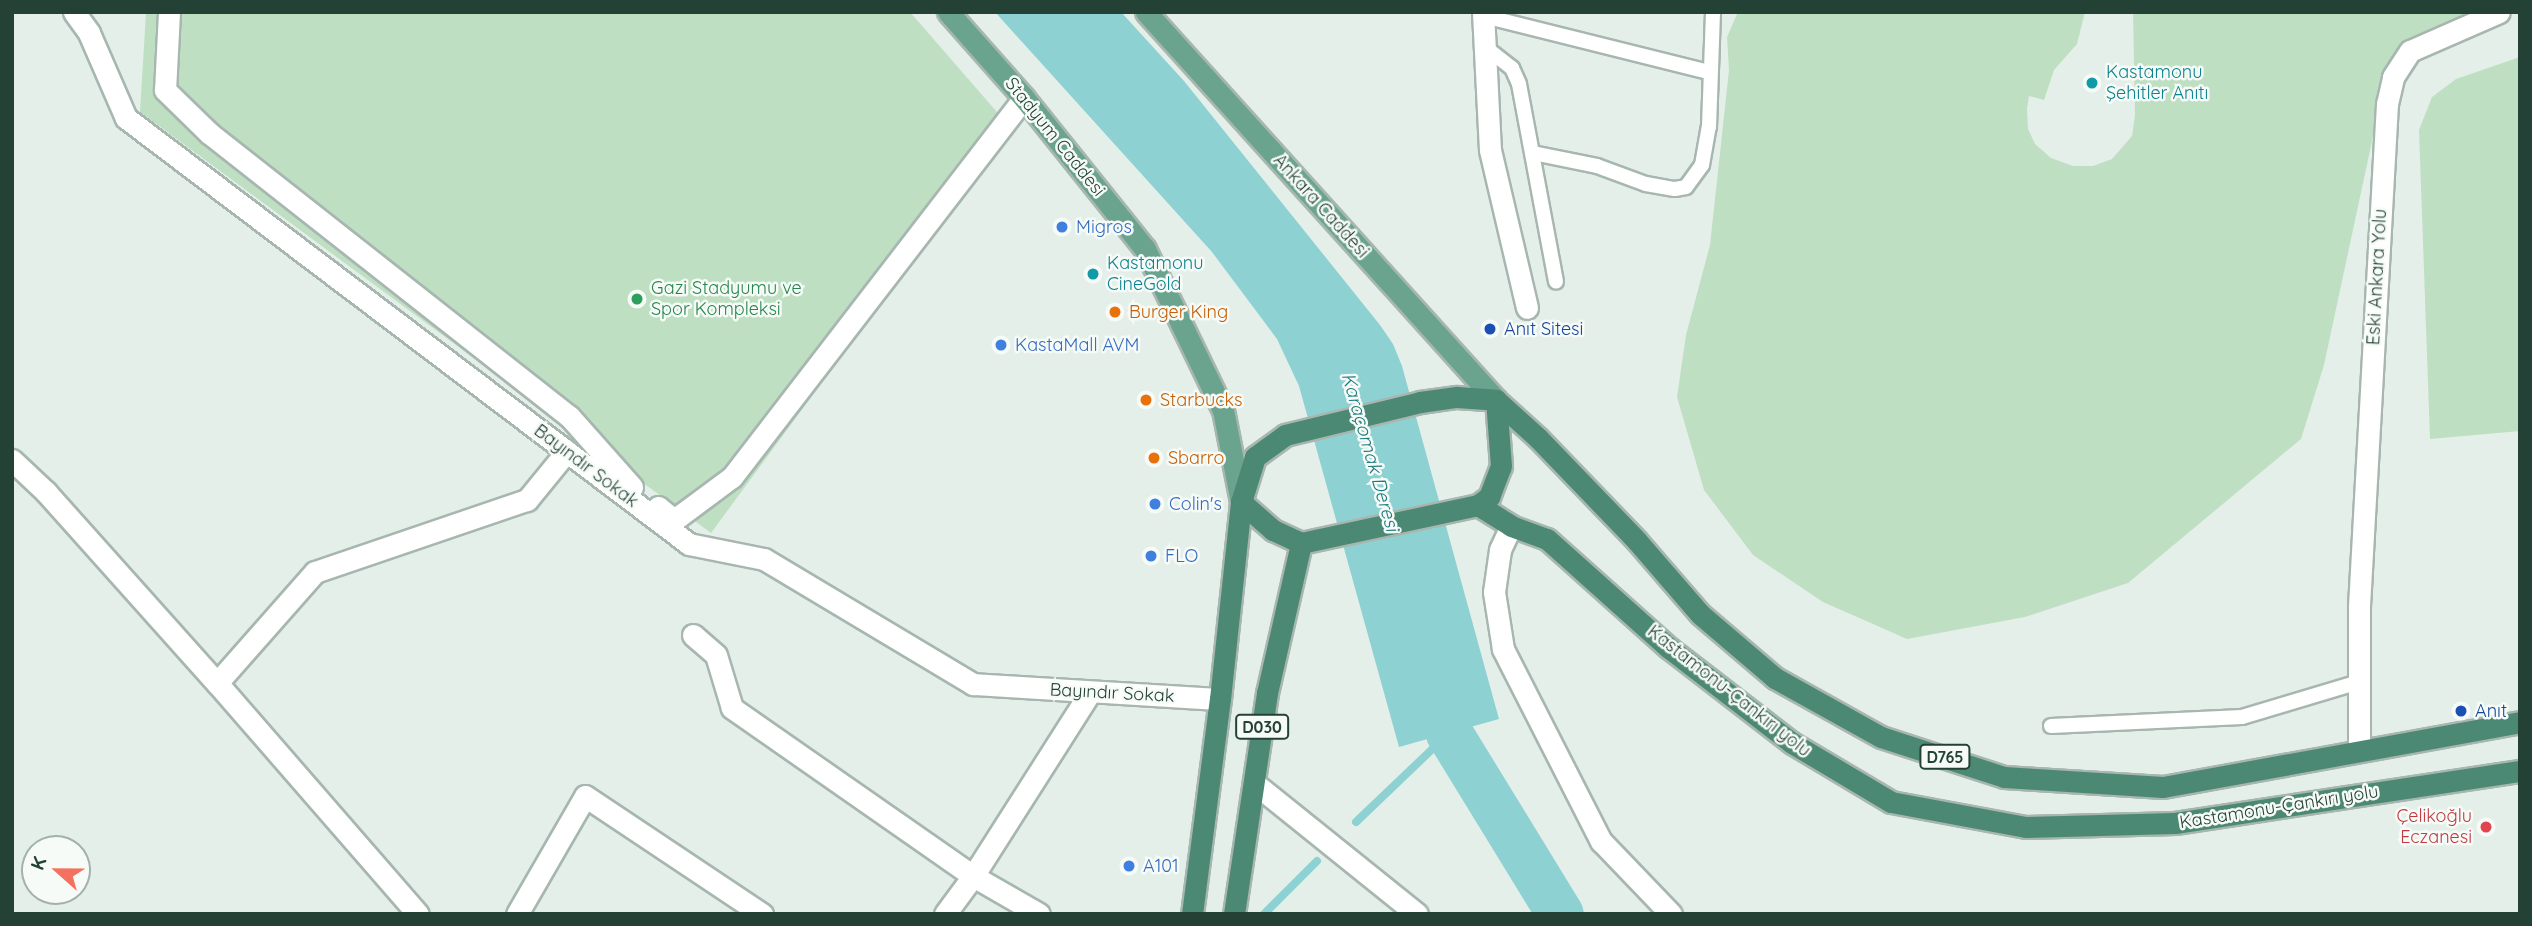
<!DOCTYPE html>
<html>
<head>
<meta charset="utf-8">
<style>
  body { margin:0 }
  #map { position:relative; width:2532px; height:926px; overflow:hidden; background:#e5efe9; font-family:Quicksand,sans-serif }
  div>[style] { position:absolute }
  .green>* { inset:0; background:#bfdfc3 }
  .water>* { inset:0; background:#8ed1d3 }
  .stream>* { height:8px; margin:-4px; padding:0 4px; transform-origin:4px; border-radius:4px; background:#8ed1d3 }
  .river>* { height:47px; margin:-23.5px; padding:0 23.5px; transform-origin:23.5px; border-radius:23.5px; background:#8ed1d3 }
  .roads { filter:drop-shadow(2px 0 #a7b7b0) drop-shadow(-2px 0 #a7b7b0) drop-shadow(0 2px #a7b7b0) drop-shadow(0 -2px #a7b7b0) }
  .service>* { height:14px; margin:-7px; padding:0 7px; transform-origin:7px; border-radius:7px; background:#fff }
  .minor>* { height:21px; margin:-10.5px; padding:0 10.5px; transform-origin:10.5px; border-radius:10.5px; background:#fff }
  .tertiary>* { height:21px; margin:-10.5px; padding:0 10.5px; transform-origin:10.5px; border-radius:10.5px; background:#fff }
  .primary>* { height:21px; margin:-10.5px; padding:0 10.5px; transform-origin:10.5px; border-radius:10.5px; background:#6aa48e }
  .trunk>* { height:21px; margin:-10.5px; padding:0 10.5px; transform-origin:10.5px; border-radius:10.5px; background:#4c8974 }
  .dots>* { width:19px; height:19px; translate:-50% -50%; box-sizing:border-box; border:4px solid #f6fbf8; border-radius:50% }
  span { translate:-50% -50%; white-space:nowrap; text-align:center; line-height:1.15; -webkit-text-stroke:5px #f6fbf8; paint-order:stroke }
  .shield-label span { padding:2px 5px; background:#f6fbf8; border:2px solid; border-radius:5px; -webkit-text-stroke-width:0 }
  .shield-label { font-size:16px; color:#244136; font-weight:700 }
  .culture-label { font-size:18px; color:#0d838f }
  .left { translate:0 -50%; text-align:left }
  .street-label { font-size:18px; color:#244136 }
  .shop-label { font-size:18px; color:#366cbe }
  .leisure-label { font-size:18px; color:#27864d }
  .food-label { font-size:18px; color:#c56008 }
  .transit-label { font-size:18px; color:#164399 }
  .health-label { font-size:18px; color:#be3a42 }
  .right { translate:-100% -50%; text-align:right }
  .water-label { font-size:19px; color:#1c7a7f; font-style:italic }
  .frame { position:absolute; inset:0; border:14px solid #244136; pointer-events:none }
  .north { position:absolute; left:21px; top:835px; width:70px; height:70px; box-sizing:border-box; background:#f6fbf8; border:2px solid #a2b1aa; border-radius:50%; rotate:291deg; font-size:19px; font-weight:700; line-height:28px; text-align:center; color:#244136 }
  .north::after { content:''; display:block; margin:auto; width:24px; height:32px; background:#f3725f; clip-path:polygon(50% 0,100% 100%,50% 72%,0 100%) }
</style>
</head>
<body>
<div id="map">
  <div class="green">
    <i style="clip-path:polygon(146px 12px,910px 12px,1010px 127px,711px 533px,140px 112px)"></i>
    <i style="clip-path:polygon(1738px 12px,2085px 12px,2077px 44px,2054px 70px,2044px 100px,2029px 96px,2027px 109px,2028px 129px,2035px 144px,2051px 158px,2073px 166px,2093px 166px,2112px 159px,2132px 136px,2135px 115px,2133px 12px,2499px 12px,2401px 61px,2377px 118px,2324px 365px,2301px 439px,2128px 583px,2025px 617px,1907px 639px,1823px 602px,1753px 555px,1704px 490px,1677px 397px,1686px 335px,1710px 245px,1729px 70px,1727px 37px)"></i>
    <i style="clip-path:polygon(2520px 57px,2520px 431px,2430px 439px,2419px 130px,2432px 97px,2456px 79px)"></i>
  </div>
  <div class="water">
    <i style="clip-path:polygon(995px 12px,1121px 12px,1184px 81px,1380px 325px,1393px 344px,1402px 366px,1499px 719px,1399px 747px,1299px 386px,1277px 339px,1212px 252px)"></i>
  </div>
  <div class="stream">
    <i style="left:1356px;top:822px;width:129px;rotate:-43.7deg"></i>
    <i style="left:1264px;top:914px;width:75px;rotate:-45deg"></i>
  </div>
  <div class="river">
    <i style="left:1432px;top:671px;width:64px;rotate:74.7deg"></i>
    <i style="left:1449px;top:733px;width:212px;rotate:58.5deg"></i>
  </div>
  <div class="roads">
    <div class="service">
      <i style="left:1484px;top:16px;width:232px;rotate:14deg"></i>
      <i style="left:1485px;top:47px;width:34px;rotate:38deg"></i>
      <i style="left:1512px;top:68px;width:17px;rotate:66deg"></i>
      <i style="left:1519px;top:84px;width:201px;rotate:79.4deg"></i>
      <i style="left:1533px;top:153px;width:65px;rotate:11.5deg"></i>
      <i style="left:1597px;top:166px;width:52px;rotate:20.2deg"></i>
      <i style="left:1646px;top:184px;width:29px;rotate:10deg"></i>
      <i style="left:1675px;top:189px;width:11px;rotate:-10deg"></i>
      <i style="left:1686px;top:187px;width:27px;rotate:-54deg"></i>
      <i style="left:1702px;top:165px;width:39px;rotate:-80deg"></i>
      <i style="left:1709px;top:127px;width:115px;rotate:-88deg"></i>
      <i style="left:2051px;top:726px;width:191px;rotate:-2.7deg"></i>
      <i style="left:2242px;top:717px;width:122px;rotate:-16.7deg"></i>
    </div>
    <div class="minor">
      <i style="left:74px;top:12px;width:26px;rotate:54deg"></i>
      <i style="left:89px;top:33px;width:93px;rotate:66.5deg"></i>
      <i style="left:126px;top:118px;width:706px;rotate:37.11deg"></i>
      <i style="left:689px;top:544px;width:76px;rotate:11.3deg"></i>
      <i style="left:764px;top:559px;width:244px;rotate:30.9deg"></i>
      <i style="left:973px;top:684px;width:247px;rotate:3.5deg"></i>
      <i style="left:169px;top:12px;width:78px;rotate:92.9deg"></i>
      <i style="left:165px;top:90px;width:62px;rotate:44.3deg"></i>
      <i style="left:209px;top:133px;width:458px;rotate:38.2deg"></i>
      <i style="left:569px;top:416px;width:95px;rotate:48.4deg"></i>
      <i style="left:1483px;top:12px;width:138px;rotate:87.1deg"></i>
      <i style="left:1490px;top:150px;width:162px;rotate:76.8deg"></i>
      <i style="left:12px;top:460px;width:47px;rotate:43.3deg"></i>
      <i style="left:46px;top:492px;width:256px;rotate:48.2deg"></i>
      <i style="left:217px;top:683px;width:306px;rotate:49deg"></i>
      <i style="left:658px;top:507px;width:21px;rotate:39deg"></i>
      <i style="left:674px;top:520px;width:72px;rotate:-36.6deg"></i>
      <i style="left:732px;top:477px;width:478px;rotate:-52.4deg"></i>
      <i style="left:1511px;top:526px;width:26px;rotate:115deg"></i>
      <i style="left:1500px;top:550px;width:42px;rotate:98.1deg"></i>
      <i style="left:1494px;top:592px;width:58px;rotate:81deg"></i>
      <i style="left:1503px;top:649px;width:216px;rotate:63deg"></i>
      <i style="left:1601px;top:841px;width:101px;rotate:46.2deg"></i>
      <i style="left:693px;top:635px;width:30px;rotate:41deg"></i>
      <i style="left:716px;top:655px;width:55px;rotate:73.2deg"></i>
      <i style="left:732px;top:708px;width:294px;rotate:34.9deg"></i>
      <i style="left:973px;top:876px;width:76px;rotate:29.9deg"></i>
      <i style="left:217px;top:683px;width:148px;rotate:-48.6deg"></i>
      <i style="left:315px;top:572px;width:224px;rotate:-18.8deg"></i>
      <i style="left:527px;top:500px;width:63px;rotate:-50.8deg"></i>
      <i style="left:1254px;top:783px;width:209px;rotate:38.8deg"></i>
      <i style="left:517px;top:914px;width:136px;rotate:-60deg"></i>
      <i style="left:585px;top:796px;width:213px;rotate:33.7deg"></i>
      <i style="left:945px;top:914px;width:47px;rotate:-53.6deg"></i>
      <i style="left:973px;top:876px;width:218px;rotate:-57.5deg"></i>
    </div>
    <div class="tertiary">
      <i style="left:2359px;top:750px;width:144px;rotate:-90deg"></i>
      <i style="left:2359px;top:606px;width:503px;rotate:-86.81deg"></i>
      <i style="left:2387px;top:104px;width:28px;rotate:-77deg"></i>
      <i style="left:2393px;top:77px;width:31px;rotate:-57deg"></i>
      <i style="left:2410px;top:51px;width:97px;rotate:-23.7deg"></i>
    </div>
    <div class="primary">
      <i style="left:948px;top:12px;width:115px;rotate:48.5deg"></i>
      <i style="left:1024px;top:98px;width:193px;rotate:51.3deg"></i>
      <i style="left:1145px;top:249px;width:179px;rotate:64.2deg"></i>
      <i style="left:1223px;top:410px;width:94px;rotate:78.9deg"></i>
      <i style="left:1146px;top:12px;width:523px;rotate:47.95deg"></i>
    </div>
    <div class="trunk">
      <i style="left:1496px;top:400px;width:57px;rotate:42.1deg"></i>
      <i style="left:1538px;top:438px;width:143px;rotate:46.1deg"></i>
      <i style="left:1637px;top:541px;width:96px;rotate:49.2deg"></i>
      <i style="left:1700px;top:614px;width:99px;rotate:40.5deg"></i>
      <i style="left:1775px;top:678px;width:121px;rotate:29.1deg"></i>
      <i style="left:1881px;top:737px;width:129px;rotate:18deg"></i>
      <i style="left:2004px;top:777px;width:159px;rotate:3.6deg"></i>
      <i style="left:2163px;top:787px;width:363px;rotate:-10.3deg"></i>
      <i style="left:1241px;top:502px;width:43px;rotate:41.2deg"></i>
      <i style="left:1273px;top:530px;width:31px;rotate:25deg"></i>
      <i style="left:1478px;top:505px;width:39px;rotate:32deg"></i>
      <i style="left:1511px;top:526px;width:38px;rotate:20deg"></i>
      <i style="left:1547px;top:539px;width:164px;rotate:41.8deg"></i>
      <i style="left:1669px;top:648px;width:155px;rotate:37.7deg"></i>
      <i style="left:1792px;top:743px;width:115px;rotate:30.8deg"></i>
      <i style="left:1891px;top:802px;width:137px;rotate:10.5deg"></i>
      <i style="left:2026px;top:827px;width:149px;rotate:-1.5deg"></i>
      <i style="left:2175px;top:823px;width:349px;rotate:-8.6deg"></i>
      <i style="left:1301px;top:543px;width:181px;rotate:-12.1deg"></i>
      <i style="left:1478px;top:505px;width:14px;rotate:-36deg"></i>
      <i style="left:1489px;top:497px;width:33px;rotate:-69deg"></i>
      <i style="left:1501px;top:466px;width:66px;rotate:-94.3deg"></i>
      <i style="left:1192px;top:914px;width:217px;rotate:-82.6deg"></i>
      <i style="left:1220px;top:699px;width:198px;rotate:-83.9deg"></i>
      <i style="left:1241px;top:502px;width:47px;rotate:-72.7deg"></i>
      <i style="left:1255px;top:457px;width:37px;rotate:-36deg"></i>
      <i style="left:1285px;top:435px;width:139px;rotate:-13.7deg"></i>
      <i style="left:1420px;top:402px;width:37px;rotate:-8deg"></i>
      <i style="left:1457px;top:397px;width:39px;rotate:4deg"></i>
      <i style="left:1234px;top:914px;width:223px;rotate:-81.5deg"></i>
      <i style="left:1267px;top:693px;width:154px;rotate:-77.2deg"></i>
    </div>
  </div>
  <div class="dots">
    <i style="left:2092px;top:83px;background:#0f9aa8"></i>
    <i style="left:1062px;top:227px;background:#3f7fe0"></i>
    <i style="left:1093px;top:274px;background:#0f9aa8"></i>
    <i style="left:637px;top:299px;background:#2e9e5b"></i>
    <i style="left:1115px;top:312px;background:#e8710a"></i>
    <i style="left:1490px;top:329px;background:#1a4fb4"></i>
    <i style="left:1001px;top:345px;background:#3f7fe0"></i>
    <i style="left:1146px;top:400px;background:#e8710a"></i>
    <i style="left:1154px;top:458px;background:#e8710a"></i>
    <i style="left:1155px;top:504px;background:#3f7fe0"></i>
    <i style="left:1151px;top:556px;background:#3f7fe0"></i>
    <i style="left:2461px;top:711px;background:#1a4fb4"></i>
    <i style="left:2486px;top:827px;background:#e0444e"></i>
    <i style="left:1129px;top:866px;background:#3f7fe0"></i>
  </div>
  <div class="shield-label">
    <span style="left:1262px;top:727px">D030</span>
    <span style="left:1945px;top:757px">D765</span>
  </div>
  <div class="culture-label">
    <span class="left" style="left:2106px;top:83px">Kastamonu<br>Şehitler Anıtı</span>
    <span class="left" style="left:1107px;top:274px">Kastamonu<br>CineGold</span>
  </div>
  <div class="street-label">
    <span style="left:1055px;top:137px;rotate:51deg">Stadyum Caddesi</span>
    <span style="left:1321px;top:206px;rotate:48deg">Ankara Caddesi</span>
    <span style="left:2377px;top:277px;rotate:-87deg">Eski Ankara Yolu</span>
    <span style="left:586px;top:466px;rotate:37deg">Bayındır Sokak</span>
    <span style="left:1729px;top:691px;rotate:38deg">Kastamonu-Çankırı yolu</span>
    <span style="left:1112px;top:693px;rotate:3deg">Bayındır Sokak</span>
    <span style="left:2279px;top:807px;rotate:-9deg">Kastamonu-Çankırı yolu</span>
  </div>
  <div class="shop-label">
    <span class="left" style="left:1076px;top:227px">Migros</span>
    <span class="left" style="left:1015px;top:345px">KastaMall AVM</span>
    <span class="left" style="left:1169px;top:504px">Colin's</span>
    <span class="left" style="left:1165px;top:556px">FLO</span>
    <span class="left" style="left:1143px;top:866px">A101</span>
  </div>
  <div class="leisure-label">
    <span class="left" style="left:651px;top:299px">Gazi Stadyumu ve<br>Spor Kompleksi</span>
  </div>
  <div class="food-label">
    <span class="left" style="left:1129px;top:312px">Burger King</span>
    <span class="left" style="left:1160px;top:400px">Starbucks</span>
    <span class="left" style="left:1168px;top:458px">Sbarro</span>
  </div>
  <div class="transit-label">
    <span class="left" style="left:1504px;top:329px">Anıt Sitesi</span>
    <span class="left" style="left:2475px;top:711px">Anıt</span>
  </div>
  <div class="health-label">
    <span class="right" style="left:2472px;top:827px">Çelikoğlu<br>Eczanesi</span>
  </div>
  <div class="water-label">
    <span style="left:1370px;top:452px;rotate:74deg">Karaçomak Deresi</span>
  </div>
  <div class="frame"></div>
  <div class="north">K</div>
</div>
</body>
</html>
